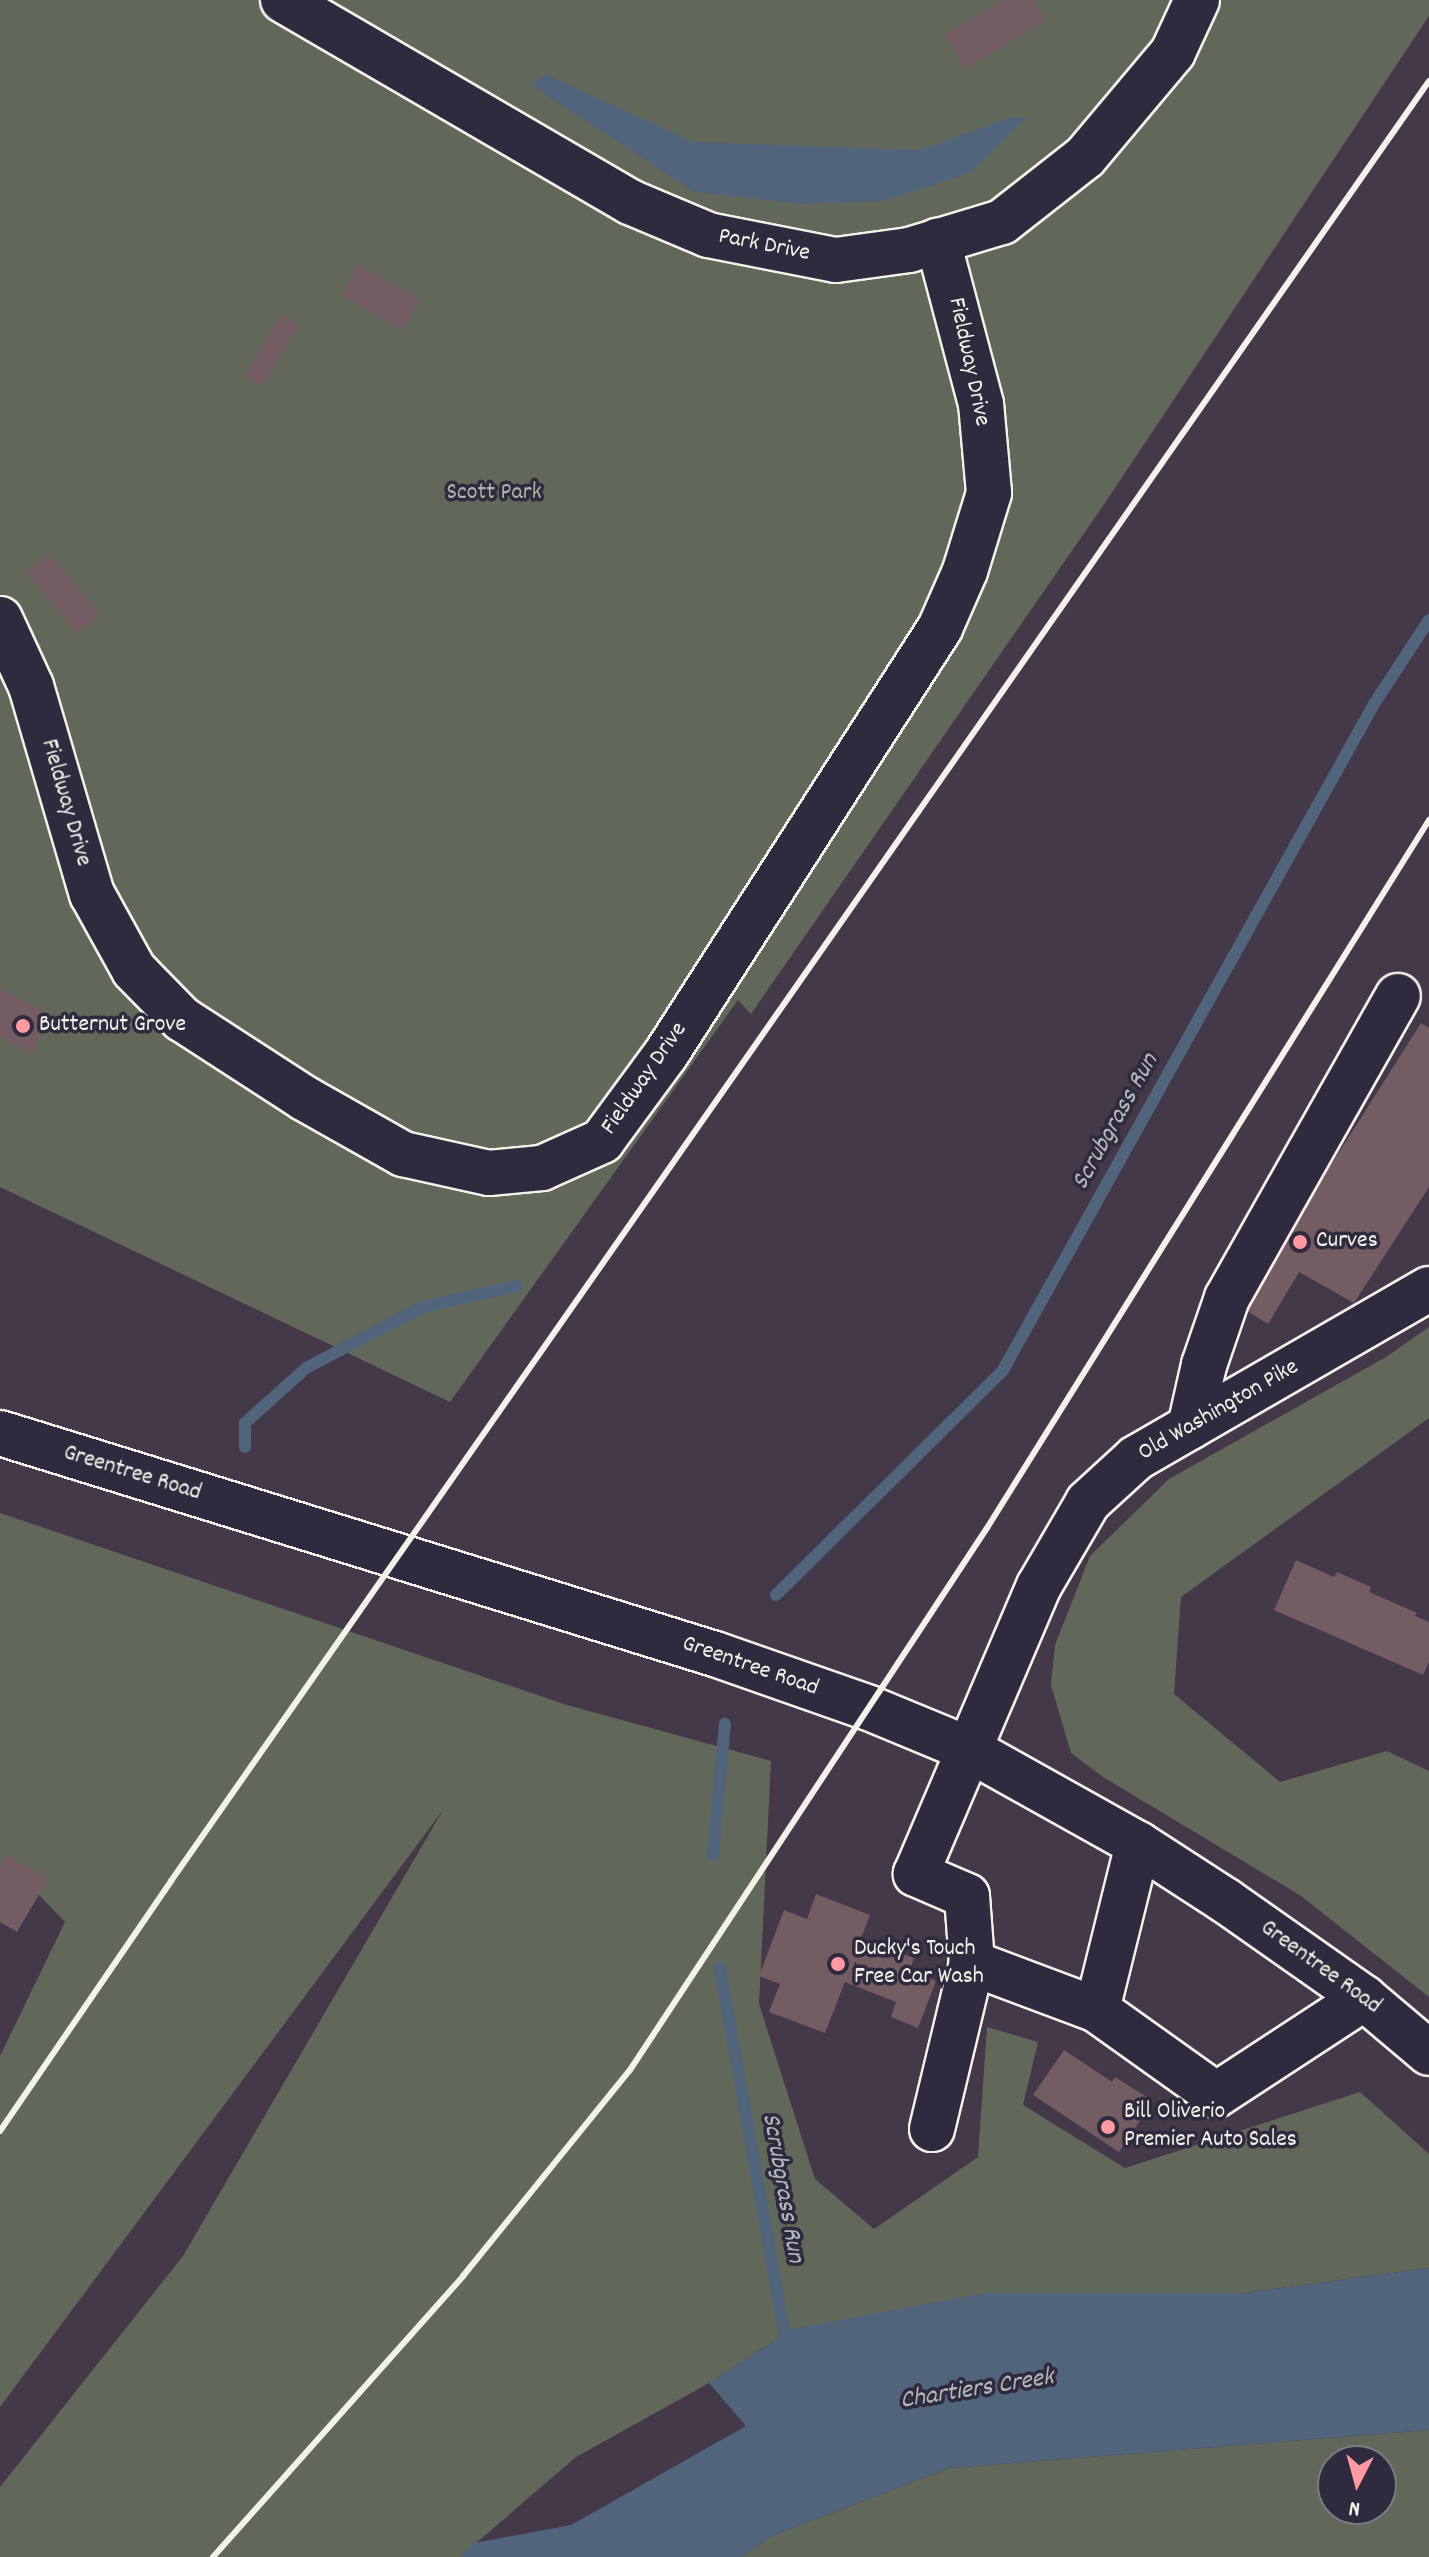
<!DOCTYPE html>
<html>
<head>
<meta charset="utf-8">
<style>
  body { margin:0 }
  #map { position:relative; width:1429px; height:2557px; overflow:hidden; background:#433948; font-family:Dekko,sans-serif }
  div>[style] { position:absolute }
  .green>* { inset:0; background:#61685a }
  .water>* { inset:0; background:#50647b }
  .stream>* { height:12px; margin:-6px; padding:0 6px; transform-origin:6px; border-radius:6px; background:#50647b }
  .building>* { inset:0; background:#735d62; transform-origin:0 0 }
  .roads { filter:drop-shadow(2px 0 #f4f1e8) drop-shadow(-2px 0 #f4f1e8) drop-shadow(0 2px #f4f1e8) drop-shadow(0 -2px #f4f1e8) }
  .minor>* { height:44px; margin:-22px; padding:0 22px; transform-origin:22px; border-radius:22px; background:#2f2a3d }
  .major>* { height:44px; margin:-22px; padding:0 22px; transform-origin:22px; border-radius:22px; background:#2f2a3d }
  .rail>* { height:6px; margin:-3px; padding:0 3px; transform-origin:3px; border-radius:3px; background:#f4f1e8 }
  .dots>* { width:22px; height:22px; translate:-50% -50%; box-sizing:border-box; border:4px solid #2f2a3d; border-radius:50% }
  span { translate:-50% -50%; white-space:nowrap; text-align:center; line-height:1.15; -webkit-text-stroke:7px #2f2a3d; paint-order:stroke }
  .street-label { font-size:24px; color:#f4f1e8 }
  .park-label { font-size:24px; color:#b2b3a8 }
  .poi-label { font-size:24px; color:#f4f1e8 }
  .left { translate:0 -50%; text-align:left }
  .water-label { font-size:26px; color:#b2b9bc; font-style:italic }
  .north { position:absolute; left:1317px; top:2445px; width:80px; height:80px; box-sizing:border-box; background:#2f2a3d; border:2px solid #7e7a81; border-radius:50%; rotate:186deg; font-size:22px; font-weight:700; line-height:32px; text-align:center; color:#f4f1e8 }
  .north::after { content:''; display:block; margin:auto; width:28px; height:36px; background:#ff9aa2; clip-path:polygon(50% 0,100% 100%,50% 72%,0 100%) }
</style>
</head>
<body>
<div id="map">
  <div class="green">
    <i style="clip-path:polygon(0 0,1429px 0,1429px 16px,1105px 503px,751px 1014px,738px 1000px,450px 1402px,0 1187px)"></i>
    <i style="clip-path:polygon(1429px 1327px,1429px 1418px,1181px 1597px,1174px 1694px,1280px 1782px,1387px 1751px,1429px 1771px,1429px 1997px,1301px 1896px,1103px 1777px,1071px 1753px,1051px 1685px,1055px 1645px,1090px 1556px,1169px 1479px,1386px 1357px)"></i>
    <i style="clip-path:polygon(0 1513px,567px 1705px,771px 1761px,759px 2004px,815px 2179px,874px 2229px,978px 2157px,987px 2027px,1038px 2042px,1023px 2105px,1125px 2168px,1360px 2092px,1429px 2154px,1429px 2268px,1244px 2293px,792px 2329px,709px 2383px,576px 2457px,460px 2557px,0 2557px,0 2487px,183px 2256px,443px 1810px,0 2407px,0 2056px,65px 1922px,18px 1873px,0 1871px)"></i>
    <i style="clip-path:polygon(evenodd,1429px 2430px,1429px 2557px,741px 2557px,772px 2536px,949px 2468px,1429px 2430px,1333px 2461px,1381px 2461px,1381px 2509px,1333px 2509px,1333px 2461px)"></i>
  </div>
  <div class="water">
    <i style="clip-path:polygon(545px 74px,693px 142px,920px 150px,1012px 117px,1026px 118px,972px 172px,884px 201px,801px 204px,695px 192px,531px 85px)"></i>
    <i style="clip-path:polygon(1429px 2268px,1429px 2430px,949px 2468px,772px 2536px,741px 2557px,460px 2557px,474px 2543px,571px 2525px,746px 2426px,709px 2383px,792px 2329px,985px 2293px,1244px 2293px)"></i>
  </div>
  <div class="stream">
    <i style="left:245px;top:1447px;width:24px;rotate:-90deg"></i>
    <i style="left:245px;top:1423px;width:82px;rotate:-42deg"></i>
    <i style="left:306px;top:1368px;width:131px;rotate:-27.7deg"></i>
    <i style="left:422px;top:1307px;width:97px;rotate:-12.5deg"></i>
    <i style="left:776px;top:1595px;width:320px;rotate:-44.7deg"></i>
    <i style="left:1003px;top:1370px;width:762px;rotate:-60.88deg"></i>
    <i style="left:1374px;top:704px;width:100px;rotate:-56.8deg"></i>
    <i style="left:713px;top:1855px;width:132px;rotate:-84.8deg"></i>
    <i style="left:720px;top:1968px;width:385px;rotate:80deg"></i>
  </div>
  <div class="building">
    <i style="clip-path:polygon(1003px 0,1033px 0,1045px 21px,965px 69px,945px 35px)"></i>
    <i style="left:358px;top:265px;width:71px;height:35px;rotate:29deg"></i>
    <i style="left:281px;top:314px;width:21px;height:72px;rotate:31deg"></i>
    <i style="left:49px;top:553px;width:80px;height:30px;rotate:50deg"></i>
    <i style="clip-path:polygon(0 988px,51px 1016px,31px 1054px,0 1037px)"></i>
    <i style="clip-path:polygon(1421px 1023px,1429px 1028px,1429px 1187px,1354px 1303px,1299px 1272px,1268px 1324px,1241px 1307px)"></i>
    <i style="clip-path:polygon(1296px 1560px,1334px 1577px,1337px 1572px,1371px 1587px,1369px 1592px,1417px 1613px,1415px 1616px,1429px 1622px,1429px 1662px,1423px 1675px,1274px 1610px)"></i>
    <i style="clip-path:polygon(7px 1855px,48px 1879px,17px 1932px,0 1922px,0 1867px)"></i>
    <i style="clip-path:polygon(816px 1894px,870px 1915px,861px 1938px,914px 1958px,910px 1970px,936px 1981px,918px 2028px,891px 2017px,896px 2002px,845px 1982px,825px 2033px,769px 2012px,780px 1984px,759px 1976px,784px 1910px,807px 1919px)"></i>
    <i style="clip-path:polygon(1064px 2050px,1112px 2082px,1115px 2077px,1153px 2101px,1119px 2152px,1033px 2095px)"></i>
  </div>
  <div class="roads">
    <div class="minor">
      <i style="left:283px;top:0;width:402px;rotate:30.2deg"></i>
      <i style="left:630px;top:202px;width:85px;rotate:22.9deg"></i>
      <i style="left:708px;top:235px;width:130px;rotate:11.1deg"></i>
      <i style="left:836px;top:260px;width:74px;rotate:-7.8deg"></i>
      <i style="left:909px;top:250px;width:97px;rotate:-16.8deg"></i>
      <i style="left:1002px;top:222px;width:105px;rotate:-38.1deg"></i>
      <i style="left:1085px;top:157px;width:137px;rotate:-50deg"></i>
      <i style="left:1173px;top:52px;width:57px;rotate:-65.2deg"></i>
      <i style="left:0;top:619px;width:74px;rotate:65.2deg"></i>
      <i style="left:31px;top:686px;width:217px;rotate:73.7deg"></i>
      <i style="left:92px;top:894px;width:87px;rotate:61.1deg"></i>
      <i style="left:134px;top:970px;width:69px;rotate:45.6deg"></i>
      <i style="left:182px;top:1019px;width:145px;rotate:32.9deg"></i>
      <i style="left:304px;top:1098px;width:114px;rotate:29.5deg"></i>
      <i style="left:403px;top:1154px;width:88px;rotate:12.5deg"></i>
      <i style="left:489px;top:1173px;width:53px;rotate:-5.4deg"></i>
      <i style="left:542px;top:1168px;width:66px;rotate:-24.2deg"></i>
      <i style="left:602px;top:1141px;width:108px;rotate:-53.7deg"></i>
      <i style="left:666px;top:1054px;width:507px;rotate:-57.25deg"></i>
      <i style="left:940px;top:628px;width:62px;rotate:-66.3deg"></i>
      <i style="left:965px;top:571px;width:82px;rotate:-72.9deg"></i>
      <i style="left:989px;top:493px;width:89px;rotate:-95.1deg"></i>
      <i style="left:981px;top:404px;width:169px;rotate:-104.8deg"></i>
      <i style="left:1190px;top:1427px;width:64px;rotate:-77.3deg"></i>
      <i style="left:1204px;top:1365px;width:71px;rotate:-71.1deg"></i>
      <i style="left:1227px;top:1298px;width:347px;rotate:-60.5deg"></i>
      <i style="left:1138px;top:1844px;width:171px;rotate:103.9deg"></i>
      <i style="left:1097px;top:2010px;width:146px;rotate:35.5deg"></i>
      <i style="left:1216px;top:2095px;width:177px;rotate:-33.2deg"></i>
      <i style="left:1097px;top:2010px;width:134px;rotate:-159.4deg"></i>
      <i style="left:972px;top:1963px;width:67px;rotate:-94.3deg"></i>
      <i style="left:967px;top:1896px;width:56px;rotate:-156.7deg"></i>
      <i style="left:916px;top:1874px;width:313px;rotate:-66.9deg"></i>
      <i style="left:1039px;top:1586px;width:97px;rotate:-59.7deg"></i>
      <i style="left:1088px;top:1502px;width:65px;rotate:-42.5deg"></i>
      <i style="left:1136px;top:1458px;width:338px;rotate:-30deg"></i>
      <i style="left:932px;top:2129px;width:171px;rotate:-76.5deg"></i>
    </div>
    <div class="major">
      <i style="left:0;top:1433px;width:748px;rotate:17.18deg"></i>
      <i style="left:715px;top:1654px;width:163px;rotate:19.3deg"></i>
      <i style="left:869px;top:1708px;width:107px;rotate:22.5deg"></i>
      <i style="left:968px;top:1749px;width:195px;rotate:29.2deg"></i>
      <i style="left:1138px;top:1844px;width:105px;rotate:32.9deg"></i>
      <i style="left:1226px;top:1901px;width:169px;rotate:35.1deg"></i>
      <i style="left:1364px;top:1998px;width:85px;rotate:40.2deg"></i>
    </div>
  </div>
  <div class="rail">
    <i style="left:0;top:2131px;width:303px;rotate:-55.6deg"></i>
    <i style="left:171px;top:1881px;width:2196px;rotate:-55.05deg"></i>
    <i style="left:213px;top:2557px;width:376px;rotate:-48.3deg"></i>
    <i style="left:463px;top:2276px;width:265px;rotate:-51deg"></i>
    <i style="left:630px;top:2070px;width:649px;rotate:-56.63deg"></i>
    <i style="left:987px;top:1528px;width:835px;rotate:-58.02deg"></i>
  </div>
  <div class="dots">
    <i style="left:23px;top:1026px;background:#ff9aa2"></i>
    <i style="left:1300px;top:1242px;background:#ff9aa2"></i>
    <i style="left:838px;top:1964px;background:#ff9aa2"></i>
    <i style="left:1108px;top:2127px;background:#ff9aa2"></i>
  </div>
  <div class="street-label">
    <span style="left:764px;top:246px;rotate:11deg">Park Drive</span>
    <span style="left:968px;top:362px;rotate:78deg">Fieldway Drive</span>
    <span style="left:65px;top:803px;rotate:74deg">Fieldway Drive</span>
    <span style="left:645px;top:1079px;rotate:-55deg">Fieldway Drive</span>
    <span style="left:1219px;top:1411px;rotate:-30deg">Old Washington Pike</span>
    <span style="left:132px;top:1474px;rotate:17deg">Greentree Road</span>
    <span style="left:750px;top:1667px;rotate:19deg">Greentree Road</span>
    <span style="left:1320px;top:1968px;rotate:36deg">Greentree Road</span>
  </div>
  <div class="park-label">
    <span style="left:494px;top:494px">Scott Park</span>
  </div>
  <div class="poi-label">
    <span class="left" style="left:39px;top:1026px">Butternut Grove</span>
    <span class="left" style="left:1316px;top:1242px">Curves</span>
    <span class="left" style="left:854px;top:1964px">Ducky's Touch<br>Free Car Wash</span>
    <span class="left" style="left:1124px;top:2127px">Bill Oliverio<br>Premier Auto Sales</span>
  </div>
  <div class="water-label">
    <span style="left:1116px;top:1122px;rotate:-61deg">Scrubgrass Run</span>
    <span style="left:782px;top:2188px;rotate:80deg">Scrubgrass Run</span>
    <span style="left:977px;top:2390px;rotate:-9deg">Chartiers Creek</span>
  </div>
  <div class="north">N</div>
</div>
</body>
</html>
